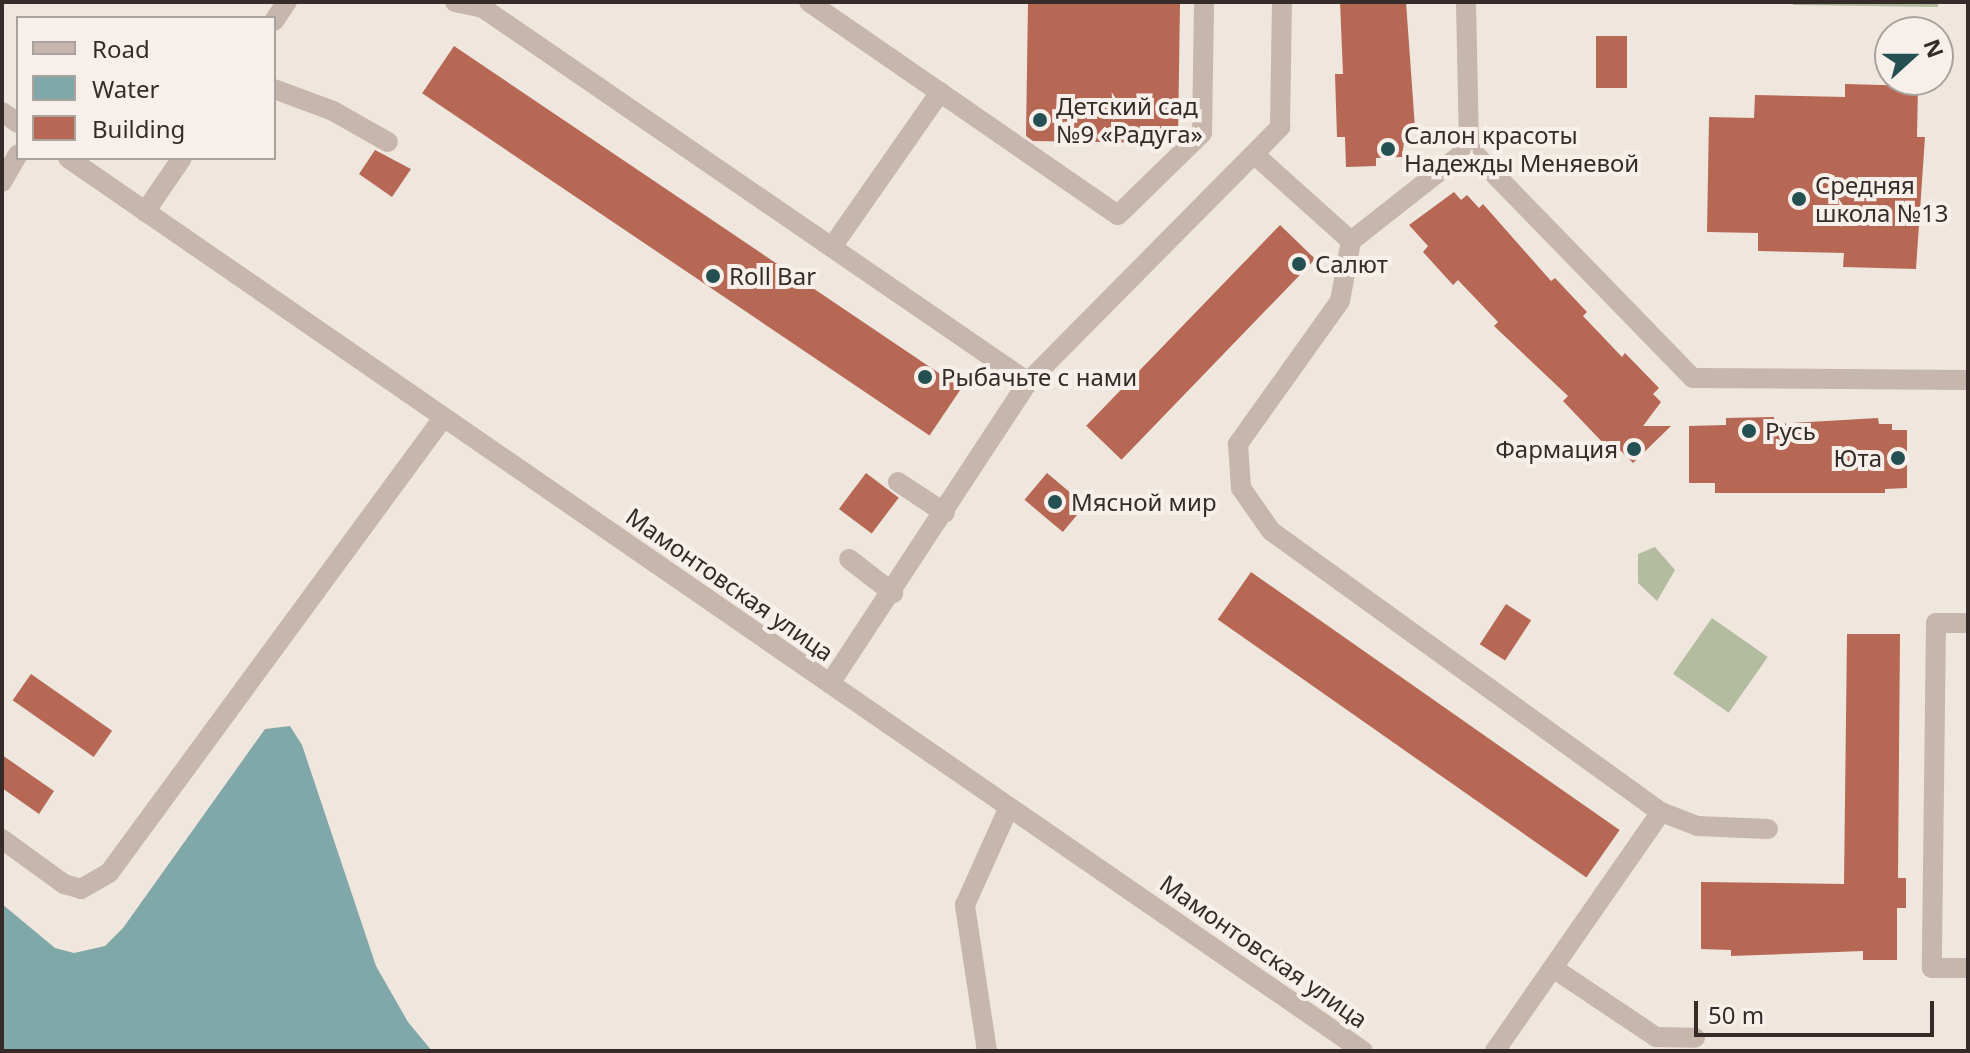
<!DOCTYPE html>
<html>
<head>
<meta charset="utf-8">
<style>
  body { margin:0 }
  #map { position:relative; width:1970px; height:1053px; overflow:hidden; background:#efe6de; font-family:"Noto Sans",sans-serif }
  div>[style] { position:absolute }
  .green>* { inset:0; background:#b4bca0; transform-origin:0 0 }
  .water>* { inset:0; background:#81a8a8 }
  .building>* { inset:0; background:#b66855; transform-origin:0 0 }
  .minor>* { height:20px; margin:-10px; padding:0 10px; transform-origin:10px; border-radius:10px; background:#c6b6ab }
  .dots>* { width:22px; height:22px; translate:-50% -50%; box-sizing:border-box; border:4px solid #f7f0ea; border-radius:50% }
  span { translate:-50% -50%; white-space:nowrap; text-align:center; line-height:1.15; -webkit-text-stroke:8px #f7f0ea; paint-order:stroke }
  .poi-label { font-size:24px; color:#352c29 }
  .left { translate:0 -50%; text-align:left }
  .right { translate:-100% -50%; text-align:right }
  .street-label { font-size:24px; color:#352c29 }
  .frame { position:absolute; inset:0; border:4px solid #352c29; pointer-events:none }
  .legend { position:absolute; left:16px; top:16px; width:260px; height:144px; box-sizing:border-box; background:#f7f0ea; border:2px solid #a9a29d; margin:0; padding:10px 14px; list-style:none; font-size:24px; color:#352c29 }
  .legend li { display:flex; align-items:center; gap:16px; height:40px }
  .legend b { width:40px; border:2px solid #a9a29d }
  .north { position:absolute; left:1874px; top:16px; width:80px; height:80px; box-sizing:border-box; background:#f7f0ea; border:2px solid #a9a29d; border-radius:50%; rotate:69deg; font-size:22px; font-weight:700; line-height:32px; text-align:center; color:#352c29 }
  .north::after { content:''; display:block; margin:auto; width:28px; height:36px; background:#245051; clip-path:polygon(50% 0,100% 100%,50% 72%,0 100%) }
  .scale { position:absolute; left:1694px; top:1001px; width:240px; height:36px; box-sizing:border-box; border:4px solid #352c29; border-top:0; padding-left:10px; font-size:24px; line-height:28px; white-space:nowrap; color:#352c29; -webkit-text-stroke:6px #f7f0ea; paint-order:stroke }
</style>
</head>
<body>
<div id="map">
  <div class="green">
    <i style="clip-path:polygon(1793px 2px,1938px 2px,1938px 7px,1793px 5px)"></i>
    <i style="clip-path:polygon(1655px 547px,1675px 570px,1657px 601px,1638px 583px,1638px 554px)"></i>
    <i style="left:1712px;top:618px;width:68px;height:68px;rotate:35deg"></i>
  </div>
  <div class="water">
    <i style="clip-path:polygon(290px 726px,302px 745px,376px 966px,408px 1022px,432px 1051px,2px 1051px,2px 904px,55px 948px,74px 953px,105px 946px,123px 928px,265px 729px)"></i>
  </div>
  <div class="building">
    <i style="clip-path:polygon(1028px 2px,1180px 2px,1178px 138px,1173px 143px,1033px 141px,1026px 136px)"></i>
    <i style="clip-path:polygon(1340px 2px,1406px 2px,1415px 128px,1406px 128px,1402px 157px,1376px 158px,1376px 166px,1346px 167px,1345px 137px,1337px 137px,1335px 74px,1343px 74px)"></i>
    <i style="left:1596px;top:36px;width:31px;height:52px"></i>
    <i style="left:454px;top:46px;width:612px;height:57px;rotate:34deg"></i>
    <i style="clip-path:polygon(1845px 84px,1918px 86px,1917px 137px,1925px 137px,1916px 269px,1843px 267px,1844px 253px,1758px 251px,1758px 233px,1707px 232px,1709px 117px,1754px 118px,1755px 95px,1845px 97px)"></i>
    <i style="clip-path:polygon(375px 150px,411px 169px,392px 197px,359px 174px)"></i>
    <i style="clip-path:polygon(1454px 192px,1461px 200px,1467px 195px,1479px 208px,1483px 204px,1551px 281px,1555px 278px,1587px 312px,1583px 316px,1622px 357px,1625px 353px,1659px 388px,1653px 394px,1661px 402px,1643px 426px,1671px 426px,1633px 463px,1612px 442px,1607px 447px,1563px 401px,1568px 396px,1494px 326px,1498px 322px,1458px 280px,1453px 285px,1423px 252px,1428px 246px,1409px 225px)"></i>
    <i style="left:1280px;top:225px;width:49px;height:279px;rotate:44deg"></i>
    <i style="clip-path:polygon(1774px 417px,1774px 424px,1878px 418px,1879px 424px,1892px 424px,1892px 430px,1907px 430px,1907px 488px,1885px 489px,1885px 493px,1715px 493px,1715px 483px,1689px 483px,1689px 426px,1726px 425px,1726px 418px)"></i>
    <i style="left:866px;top:473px;width:41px;height:45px;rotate:37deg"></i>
    <i style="left:1047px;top:473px;width:50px;height:35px;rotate:40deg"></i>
    <i style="left:1251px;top:572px;width:450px;height:58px;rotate:35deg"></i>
    <i style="left:1506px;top:604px;width:30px;height:48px;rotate:33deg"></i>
    <i style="clip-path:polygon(1847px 634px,1900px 634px,1898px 878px,1906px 878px,1906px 908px,1897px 908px,1897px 960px,1863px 960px,1863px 951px,1731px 956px,1731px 950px,1701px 949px,1701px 882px,1844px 884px)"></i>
    <i style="left:31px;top:674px;width:99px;height:32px;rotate:35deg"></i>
    <i style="clip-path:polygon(2px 755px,54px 791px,39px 814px,2px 788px)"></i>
  </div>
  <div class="minor">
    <i style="left:455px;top:2px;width:29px;rotate:12deg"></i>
    <i style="left:483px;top:8px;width:661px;rotate:34.46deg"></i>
    <i style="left:1028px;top:382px;width:361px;rotate:123.3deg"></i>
    <i style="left:809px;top:2px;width:375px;rotate:34.6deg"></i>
    <i style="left:1118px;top:215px;width:117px;rotate:-44.3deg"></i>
    <i style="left:1202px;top:133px;width:131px;rotate:-89.1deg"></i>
    <i style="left:1466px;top:2px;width:146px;rotate:88.8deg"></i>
    <i style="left:1469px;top:148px;width:321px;rotate:45.8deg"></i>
    <i style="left:1693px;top:378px;width:275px;rotate:0.4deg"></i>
    <i style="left:274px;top:21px;width:23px;rotate:-56deg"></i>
    <i style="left:274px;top:89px;width:63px;rotate:20.4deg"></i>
    <i style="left:333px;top:111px;width:63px;rotate:29.4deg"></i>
    <i style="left:2px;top:112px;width:19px;rotate:35deg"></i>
    <i style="left:1254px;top:154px;width:130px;rotate:41.9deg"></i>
    <i style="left:1351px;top:241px;width:61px;rotate:100.4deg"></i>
    <i style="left:1340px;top:301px;width:176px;rotate:125.5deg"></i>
    <i style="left:1238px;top:444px;width:44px;rotate:86.1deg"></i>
    <i style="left:1241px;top:488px;width:52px;rotate:55.1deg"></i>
    <i style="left:1271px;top:531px;width:481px;rotate:35.8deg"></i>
    <i style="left:1661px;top:812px;width:291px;rotate:124.8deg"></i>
    <i style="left:68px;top:158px;width:1573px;rotate:34.59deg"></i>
    <i style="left:2px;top:182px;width:32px;rotate:-60deg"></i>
    <i style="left:145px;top:212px;width:65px;rotate:-55.6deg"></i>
    <i style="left:1351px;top:241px;width:150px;rotate:-38.2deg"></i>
    <i style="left:832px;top:247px;width:189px;rotate:-55.1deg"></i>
    <i style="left:1028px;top:382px;width:359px;rotate:-45.3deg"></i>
    <i style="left:1280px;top:127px;width:125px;rotate:-89.1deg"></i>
    <i style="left:898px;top:482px;width:56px;rotate:33.4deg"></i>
    <i style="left:849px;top:559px;width:56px;rotate:37.7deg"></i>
    <i style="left:1968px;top:623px;width:32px;rotate:180deg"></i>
    <i style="left:1936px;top:623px;width:345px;rotate:90.7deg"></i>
    <i style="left:1932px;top:968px;width:36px"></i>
    <i style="left:1661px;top:812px;width:39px;rotate:21deg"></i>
    <i style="left:1697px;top:826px;width:71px;rotate:2.4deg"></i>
    <i style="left:2px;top:839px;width:77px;rotate:36deg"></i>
    <i style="left:64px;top:884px;width:18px;rotate:16deg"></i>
    <i style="left:81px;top:889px;width:32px;rotate:-30deg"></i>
    <i style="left:109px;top:873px;width:564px;rotate:-53.72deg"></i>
    <i style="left:1553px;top:968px;width:124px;rotate:33.8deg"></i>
    <i style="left:1656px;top:1037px;width:39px;rotate:1deg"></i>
    <i style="left:987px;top:1051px;width:148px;rotate:-98.6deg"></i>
    <i style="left:965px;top:905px;width:107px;rotate:-65.8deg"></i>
  </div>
  <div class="dots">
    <i style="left:1040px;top:120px;background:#245051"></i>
    <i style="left:1388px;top:149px;background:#245051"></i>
    <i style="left:1799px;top:199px;background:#245051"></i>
    <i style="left:1299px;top:264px;background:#245051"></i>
    <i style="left:713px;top:276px;background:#245051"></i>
    <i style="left:925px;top:377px;background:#245051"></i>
    <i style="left:1749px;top:431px;background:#245051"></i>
    <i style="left:1634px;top:449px;background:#245051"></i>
    <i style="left:1898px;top:458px;background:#245051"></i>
    <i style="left:1055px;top:502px;background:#245051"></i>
  </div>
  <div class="poi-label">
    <span class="left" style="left:1056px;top:120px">Детский сад<br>№9 «Радуга»</span>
    <span class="left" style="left:1404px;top:149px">Салон красоты<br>Надежды Меняевой</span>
    <span class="left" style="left:1815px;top:199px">Средняя<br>школа №13</span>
    <span class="left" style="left:1315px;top:264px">Салют</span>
    <span class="left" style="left:729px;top:276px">Roll Bar</span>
    <span class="left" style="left:941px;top:377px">Рыбачьте с нами</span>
    <span class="left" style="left:1765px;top:431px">Русь</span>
    <span class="right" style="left:1618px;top:449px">Фармация</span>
    <span class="right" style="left:1882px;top:458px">Юта</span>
    <span class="left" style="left:1071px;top:502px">Мясной мир</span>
  </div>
  <div class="street-label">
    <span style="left:730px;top:584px;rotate:35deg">Мамонтовская улица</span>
    <span style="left:1264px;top:951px;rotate:35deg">Мамонтовская улица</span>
  </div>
  <div class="frame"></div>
  <ul class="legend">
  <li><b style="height:10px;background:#c6b6ab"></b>Road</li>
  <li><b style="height:22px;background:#81a8a8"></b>Water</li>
  <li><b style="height:22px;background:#b66855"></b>Building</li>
  </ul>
  <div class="north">N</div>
  <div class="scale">50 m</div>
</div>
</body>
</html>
